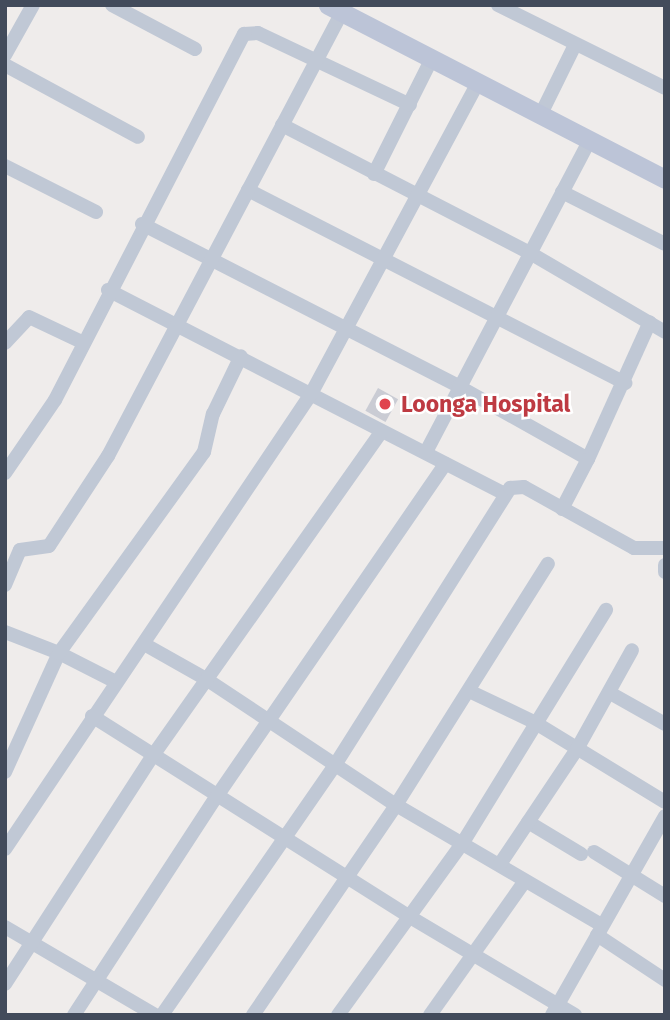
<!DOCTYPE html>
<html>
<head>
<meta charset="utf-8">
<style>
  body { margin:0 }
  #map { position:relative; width:670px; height:1020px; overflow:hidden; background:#efeceb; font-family:"Fira Sans",sans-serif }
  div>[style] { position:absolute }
  .building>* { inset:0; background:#caccd4; transform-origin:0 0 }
  .street>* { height:14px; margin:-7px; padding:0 7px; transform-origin:7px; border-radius:7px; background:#c0c8d5 }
  .secondary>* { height:19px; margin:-9.5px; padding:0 9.5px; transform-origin:9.5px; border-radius:9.5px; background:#bcc4d7 }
  .dots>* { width:19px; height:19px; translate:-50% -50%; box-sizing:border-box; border:4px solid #fff; border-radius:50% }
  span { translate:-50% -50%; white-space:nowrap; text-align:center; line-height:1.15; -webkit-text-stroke:5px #fff; paint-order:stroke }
  .health-label { font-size:23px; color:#be3a42; font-weight:700 }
  .left { translate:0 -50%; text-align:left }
  .frame { position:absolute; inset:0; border:7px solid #424b5b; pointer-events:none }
</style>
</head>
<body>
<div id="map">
  <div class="building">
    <i style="left:378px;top:388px;width:23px;height:26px;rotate:29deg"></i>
  </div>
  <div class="street">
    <i style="left:112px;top:5px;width:94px;rotate:27.9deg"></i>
    <i style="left:498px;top:5px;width:186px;rotate:26.4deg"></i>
    <i style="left:5px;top:55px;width:57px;rotate:-60.8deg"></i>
    <i style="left:5px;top:65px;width:151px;rotate:28.4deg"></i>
    <i style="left:541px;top:114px;width:77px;rotate:-63.8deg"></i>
    <i style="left:282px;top:125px;width:279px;rotate:27.3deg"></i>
    <i style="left:530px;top:253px;width:156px;rotate:30.3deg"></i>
    <i style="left:5px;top:166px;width:102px;rotate:26.8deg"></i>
    <i style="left:374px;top:174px;width:130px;rotate:-63.4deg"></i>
    <i style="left:248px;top:190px;width:424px;rotate:27.1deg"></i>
    <i style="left:562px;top:192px;width:115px;rotate:26.8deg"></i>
    <i style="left:142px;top:224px;width:355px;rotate:27.1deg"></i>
    <i style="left:458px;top:386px;width:149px;rotate:29.3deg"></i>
    <i style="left:588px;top:459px;width:150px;rotate:-65.7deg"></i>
    <i style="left:108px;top:290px;width:446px;rotate:27.2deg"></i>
    <i style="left:5px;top:343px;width:35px;rotate:-47deg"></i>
    <i style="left:29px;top:317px;width:59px;rotate:25.3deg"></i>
    <i style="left:426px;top:452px;width:352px;rotate:-62.3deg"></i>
    <i style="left:5px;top:473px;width:88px;rotate:-55.6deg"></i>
    <i style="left:55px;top:400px;width:412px;rotate:-62.7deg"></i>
    <i style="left:244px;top:34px;width:14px;rotate:-4deg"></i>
    <i style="left:258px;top:33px;width:168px;rotate:25.3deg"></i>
    <i style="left:562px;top:509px;width:56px;rotate:-62.5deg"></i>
    <i style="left:665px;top:565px;width:7px;rotate:90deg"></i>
    <i style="left:5px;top:585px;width:38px;rotate:-67deg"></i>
    <i style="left:20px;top:550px;width:29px;rotate:-8deg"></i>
    <i style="left:49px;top:546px;width:108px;rotate:-56.8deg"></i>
    <i style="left:108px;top:456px;width:502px;rotate:-62.21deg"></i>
    <i style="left:5px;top:632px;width:58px;rotate:21.3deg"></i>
    <i style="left:59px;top:653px;width:64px;rotate:27deg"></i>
    <i style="left:144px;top:644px;width:71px;rotate:29.4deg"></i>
    <i style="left:206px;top:679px;width:228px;rotate:33.6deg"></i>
    <i style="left:396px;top:805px;width:238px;rotate:30.3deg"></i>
    <i style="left:469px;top:691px;width:72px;rotate:25.5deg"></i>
    <i style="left:534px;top:722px;width:153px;rotate:31.4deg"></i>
    <i style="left:610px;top:693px;width:63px;rotate:29.4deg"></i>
    <i style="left:92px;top:716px;width:376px;rotate:32.3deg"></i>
    <i style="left:410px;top:917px;width:192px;rotate:30.7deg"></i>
    <i style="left:5px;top:772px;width:131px;rotate:-65.6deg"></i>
    <i style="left:59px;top:653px;width:248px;rotate:-54.2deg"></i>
    <i style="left:204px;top:452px;width:39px;rotate:-77deg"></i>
    <i style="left:213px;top:414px;width:64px;rotate:-64.2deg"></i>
    <i style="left:528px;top:822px;width:62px;rotate:31.1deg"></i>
    <i style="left:5px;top:849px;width:548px;rotate:-56.08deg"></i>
    <i style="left:311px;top:394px;width:354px;rotate:-61.8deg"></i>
    <i style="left:594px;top:852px;width:84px;rotate:31.8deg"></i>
    <i style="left:500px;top:864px;width:138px;rotate:-56.2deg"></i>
    <i style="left:577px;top:749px;width:113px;rotate:-60.9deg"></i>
    <i style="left:5px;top:927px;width:174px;rotate:30.4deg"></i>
    <i style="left:597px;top:935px;width:82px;rotate:33.5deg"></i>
    <i style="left:5px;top:984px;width:274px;rotate:-57.1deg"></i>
    <i style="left:154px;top:754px;width:395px;rotate:-54.8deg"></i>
    <i style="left:74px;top:1015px;width:262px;rotate:-56.9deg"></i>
    <i style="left:217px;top:796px;width:403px;rotate:-55.5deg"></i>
    <i style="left:162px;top:1015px;width:304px;rotate:-55.3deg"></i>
    <i style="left:335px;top:765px;width:328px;rotate:-57.7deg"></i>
    <i style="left:510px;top:488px;width:14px;rotate:-4deg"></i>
    <i style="left:524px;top:487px;width:126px;rotate:29deg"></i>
    <i style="left:634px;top:548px;width:31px"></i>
    <i style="left:253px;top:1015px;width:254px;rotate:-55.7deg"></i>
    <i style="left:396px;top:805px;width:285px;rotate:-57.8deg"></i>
    <i style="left:338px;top:1015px;width:211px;rotate:-54.1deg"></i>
    <i style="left:462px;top:844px;width:275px;rotate:-58.4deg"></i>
    <i style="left:430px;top:1015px;width:164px;rotate:-54.7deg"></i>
    <i style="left:552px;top:1015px;width:229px;rotate:-60.4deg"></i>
  </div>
  <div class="secondary">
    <i style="left:328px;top:5px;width:379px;rotate:27.3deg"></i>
  </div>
  <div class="dots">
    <i style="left:385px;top:404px;background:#e0444e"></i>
  </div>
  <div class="health-label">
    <span class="left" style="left:401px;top:404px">Loonga Hospital</span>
  </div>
  <div class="frame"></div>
</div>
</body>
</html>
